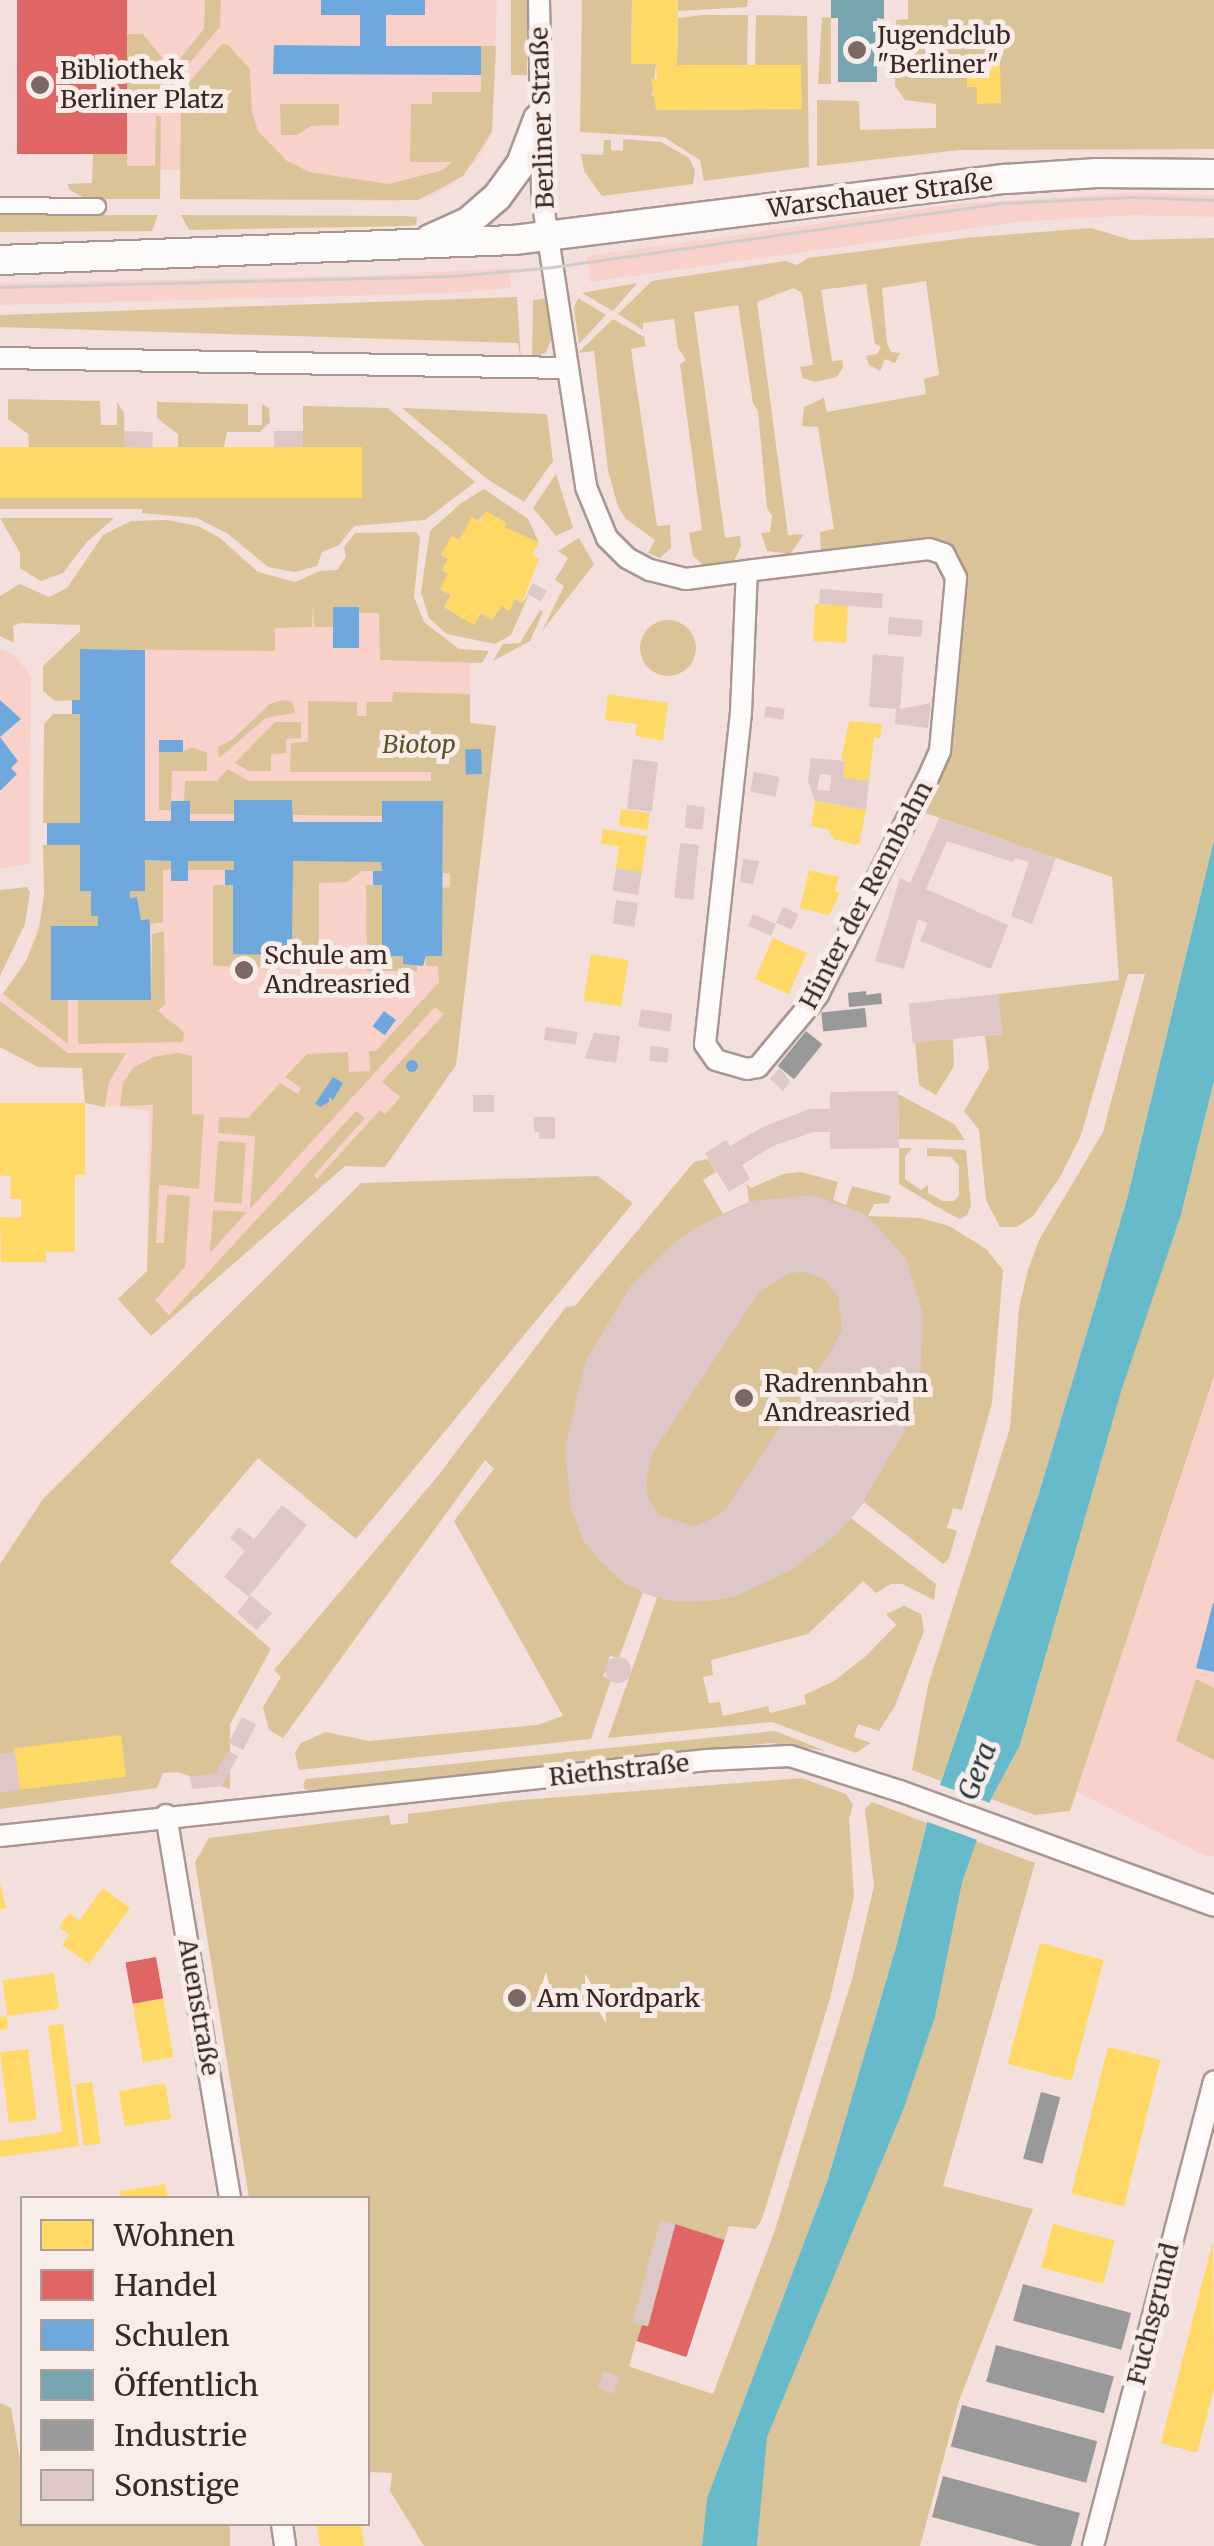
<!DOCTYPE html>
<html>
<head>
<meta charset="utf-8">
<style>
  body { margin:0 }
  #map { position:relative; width:1214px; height:2546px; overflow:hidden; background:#f3dfdb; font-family:Merriweather,serif }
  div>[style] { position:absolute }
  .built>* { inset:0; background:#f8d2ca }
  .green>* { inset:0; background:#dac497; transform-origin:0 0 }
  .round { border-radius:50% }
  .water>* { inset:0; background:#67bac9 }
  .pier>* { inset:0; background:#f3dfdb; transform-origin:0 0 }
  .homes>* { inset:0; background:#ffd966; transform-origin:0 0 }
  .shops>* { inset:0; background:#e06666; transform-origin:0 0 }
  .schools>* { inset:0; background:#6fa8dc; transform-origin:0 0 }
  .public>* { inset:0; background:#76a5af }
  .industry>* { inset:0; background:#999; transform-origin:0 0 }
  .building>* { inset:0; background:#ddc8c7; transform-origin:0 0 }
  .roads { filter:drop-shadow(2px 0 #a99692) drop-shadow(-2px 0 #a99692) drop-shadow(0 2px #a99692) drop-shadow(0 -2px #a99692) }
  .pedestrian>* { height:15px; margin:-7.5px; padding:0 7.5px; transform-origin:7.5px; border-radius:7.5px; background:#fdfafa }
  .minor>* { height:20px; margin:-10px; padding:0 10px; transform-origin:10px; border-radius:10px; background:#fdfafa }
  .tertiary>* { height:28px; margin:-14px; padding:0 14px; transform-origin:14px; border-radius:14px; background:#fdfafa }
  .tram>* { height:2.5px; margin:-1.25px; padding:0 1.25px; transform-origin:1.25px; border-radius:1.25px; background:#d1cbc9 }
  .dots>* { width:28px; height:28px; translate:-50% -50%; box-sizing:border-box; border:5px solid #f9edea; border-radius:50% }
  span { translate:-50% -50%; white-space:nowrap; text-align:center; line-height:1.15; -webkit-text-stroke:10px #f9edea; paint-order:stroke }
  .poi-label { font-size:25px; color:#3d2722 }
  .left { translate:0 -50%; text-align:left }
  .street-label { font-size:25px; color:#3d2722 }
  .park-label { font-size:25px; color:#5e5123; font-style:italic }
  .water-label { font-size:28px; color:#213b41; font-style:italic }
  .legend { position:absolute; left:20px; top:2196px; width:350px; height:330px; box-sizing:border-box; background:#f9edea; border:2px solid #ae9e9a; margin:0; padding:12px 18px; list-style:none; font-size:30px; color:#3d2722 }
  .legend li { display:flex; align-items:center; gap:20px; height:50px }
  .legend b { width:50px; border:2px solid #ae9e9a }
</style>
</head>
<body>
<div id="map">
  <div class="built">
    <i style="clip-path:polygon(17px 0,497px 0,492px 132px,480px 156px,454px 183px,432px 196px,400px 201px,180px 199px,180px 170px,126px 170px,126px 154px,17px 154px)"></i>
    <i style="clip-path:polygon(1130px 193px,1214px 195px,1214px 217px,1134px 215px,1018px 222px,590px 282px,587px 256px,956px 204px)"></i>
    <i style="clip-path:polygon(509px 268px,511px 288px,451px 293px,0 305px,0 283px,361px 276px)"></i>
    <i style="clip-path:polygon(81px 602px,383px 603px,470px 659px,470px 723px,496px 726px,456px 1065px,385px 1167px,345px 1166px,151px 1336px,118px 1299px,147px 1271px,149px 1111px,85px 1103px,82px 1068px,38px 1067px,0 1047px,0 997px,26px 961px,42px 914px,91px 916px,80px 891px,80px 846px,47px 845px,47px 823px,79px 714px,72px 714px,72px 700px,80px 700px)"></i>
    <i style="clip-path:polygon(0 649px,14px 655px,31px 676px,29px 864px,0 869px)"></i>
    <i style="clip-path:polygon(1214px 1376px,1214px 1855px,1208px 1857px,1077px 1792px)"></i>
  </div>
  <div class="green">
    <i style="clip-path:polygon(205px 0,221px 0,220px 27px,181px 73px,181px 57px,204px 29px)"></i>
    <i style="left:511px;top:0;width:16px;height:75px"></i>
    <i style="clip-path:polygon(582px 0,632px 0,631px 64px,656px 64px,652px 96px,656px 96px,657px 110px,801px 109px,801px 65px,755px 65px,756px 15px,807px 16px,809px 167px,704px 181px,700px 160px,664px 137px,580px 132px)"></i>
    <i style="clip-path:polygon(678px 0,748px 0,747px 7px,678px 11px)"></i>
    <i style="clip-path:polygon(908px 0,1214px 0,1214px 149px,960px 150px,817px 166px,817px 100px,859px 101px,860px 130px,936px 128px,936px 104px,905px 100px,895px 86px,896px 20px,908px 19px)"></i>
    <i style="clip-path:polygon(703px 15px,748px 15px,747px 65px,677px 65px,678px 18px)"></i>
    <i style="clip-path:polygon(822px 17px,831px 18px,831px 84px,818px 84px)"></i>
    <i style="clip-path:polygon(127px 34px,143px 34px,162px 58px,162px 91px,149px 103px,127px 102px)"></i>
    <i style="clip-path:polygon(222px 44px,228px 45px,250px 69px,252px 112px,258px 131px,287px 161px,309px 172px,389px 184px,443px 170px,452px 162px,410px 162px,411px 104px,432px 104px,432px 92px,481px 92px,481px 46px,496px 46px,492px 132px,463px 176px,418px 200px,180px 199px,181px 92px)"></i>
    <i style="clip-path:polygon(280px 104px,339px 104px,339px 125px,311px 126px,297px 135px,281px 135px)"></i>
    <i style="clip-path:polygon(156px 115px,161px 117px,160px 199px,86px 199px,70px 190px,67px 184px,92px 183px,93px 154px,127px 154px,127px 166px,155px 166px)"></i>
    <i style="clip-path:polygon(623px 139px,661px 142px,689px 158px,695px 170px,693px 184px,602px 196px,584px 171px,581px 154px,603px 155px,604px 140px,611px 140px,611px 150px,623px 151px)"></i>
    <i style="clip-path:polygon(0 214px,97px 215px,158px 215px,152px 231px,0 232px)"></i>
    <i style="clip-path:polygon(181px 215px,403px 216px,417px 217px,416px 225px,407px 226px,189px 230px)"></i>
    <i style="clip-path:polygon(1091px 228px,1131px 240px,1214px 238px,1214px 840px,1127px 1199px,1039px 1493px,941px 1781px,912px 1770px,928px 1685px,1010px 1428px,1019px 1307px,1028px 1270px,1039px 1240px,1103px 1132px,1145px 974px,1128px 974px,1081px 1135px,1060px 1177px,1033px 1216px,1017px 1227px,1000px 1227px,986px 1200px,979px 1130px,964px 1111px,989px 1068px,985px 1036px,1002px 1034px,998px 994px,1119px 980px,1112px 877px,919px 811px,951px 732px,966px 585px,962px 568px,953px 553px,821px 553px,820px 532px,834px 529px,818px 427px,802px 426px,804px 407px,824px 398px,827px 412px,926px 394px,924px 379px,939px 375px,926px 281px,882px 288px,887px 343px,891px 352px,900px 353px,895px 363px,885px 359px,880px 371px,869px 365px,866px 356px,877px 354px,881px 347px,875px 344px,866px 284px,821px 290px,832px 361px,842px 360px,843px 367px,837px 377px,815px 382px,803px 378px,800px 367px,813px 365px,802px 293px,794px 288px,757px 302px,788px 535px,804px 534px,790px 554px,767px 551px,761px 533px,770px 532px,772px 516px,767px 508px,758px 411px,753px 403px,738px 305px,694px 312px,725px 538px,740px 536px,741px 546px,734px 561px,706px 567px,693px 556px,689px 533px,702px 530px,680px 364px,686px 360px,678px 348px,674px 319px,643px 323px,643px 330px,618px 314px,652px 281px,785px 261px,797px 265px,808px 258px,965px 238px)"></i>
    <i style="clip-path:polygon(637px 283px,613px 311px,582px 293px)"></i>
    <i style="clip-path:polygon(517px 297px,521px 362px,518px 343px,0 327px,0 315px)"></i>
    <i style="clip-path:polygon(548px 298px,551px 340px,546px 352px,532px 361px,533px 300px)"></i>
    <i style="clip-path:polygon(578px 298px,606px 315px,579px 344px,574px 308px)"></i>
    <i style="clip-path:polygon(613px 319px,644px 337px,646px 346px,631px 349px,657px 526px,670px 525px,671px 548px,660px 558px,648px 553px,655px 540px,626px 519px,618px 507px,608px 470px,594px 351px,578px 353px)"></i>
    <i style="clip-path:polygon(8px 399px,100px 401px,101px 425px,117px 425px,117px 402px,124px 413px,125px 447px,29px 447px,28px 434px,8px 419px)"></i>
    <i style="clip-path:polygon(157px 402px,248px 404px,248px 425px,262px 425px,262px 404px,269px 408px,270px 422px,260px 432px,227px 432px,224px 447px,178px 447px,178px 434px,157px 418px)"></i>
    <i style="clip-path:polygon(303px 406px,388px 408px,475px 482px,425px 520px,354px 526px,339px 545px,322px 552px,317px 566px,295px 572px,268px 567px,228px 534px,197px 518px,142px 513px,142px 509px,0 509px,0 498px,362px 498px,362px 447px,303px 447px)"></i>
    <i style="clip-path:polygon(402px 408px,547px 414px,553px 461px,524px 502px,487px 479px)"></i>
    <i style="clip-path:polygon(556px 474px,573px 528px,556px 536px,533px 508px)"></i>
    <i style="clip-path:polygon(484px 489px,528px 519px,539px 543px,504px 527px,506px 523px,486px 512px,459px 540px,452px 537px,441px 554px,448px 559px,442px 570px,448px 574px,440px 589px,451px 595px,444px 607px,473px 624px,481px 613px,492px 620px,501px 606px,509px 610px,515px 599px,522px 603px,529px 594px,511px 635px,495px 644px,447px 634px,429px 618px,421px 592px,430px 531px,460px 504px)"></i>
    <i style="clip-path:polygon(0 518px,114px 518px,87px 542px,63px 573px,41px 581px,20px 568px,20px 553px)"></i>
    <i style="clip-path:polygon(167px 520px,198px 526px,220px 538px,258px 572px,295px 582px,320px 571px,337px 570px,346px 557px,344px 547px,355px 533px,417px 532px,420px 538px,414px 597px,424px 622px,459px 649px,489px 651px,482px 663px,380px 660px,379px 613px,358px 613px,333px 627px,314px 627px,313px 603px,312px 627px,275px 628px,275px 651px,81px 649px,80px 700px,55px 701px,43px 691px,43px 666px,80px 631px,80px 625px,21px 623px,13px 626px,14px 643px,0 636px,0 596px,20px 584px,49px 597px,67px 588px,103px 535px,131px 521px)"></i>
    <i style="clip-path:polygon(579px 538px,594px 564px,542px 631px,564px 586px,555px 580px,568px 558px,558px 551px)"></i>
    <i style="clip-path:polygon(540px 610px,543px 612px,530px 641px,493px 661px,503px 644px,520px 643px)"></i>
    <i class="round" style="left:640px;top:620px;width:56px;height:56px"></i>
    <i style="clip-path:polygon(393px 692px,470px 694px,470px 723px,496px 726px,456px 1065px,385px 1167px,345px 1166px,151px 1336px,118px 1299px,147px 1271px,153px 1105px,120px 1106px,123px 1083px,133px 1068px,153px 1057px,178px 1053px,192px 1056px,192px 1114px,204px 1115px,199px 1189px,159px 1185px,156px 1243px,164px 1243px,167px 1194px,190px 1196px,185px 1267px,155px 1300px,169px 1315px,356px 1111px,365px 1118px,314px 1175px,317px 1179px,380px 1110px,385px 1114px,397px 1101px,400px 1097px,382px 1082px,444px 1014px,435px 1007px,250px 1209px,255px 1136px,218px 1133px,219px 1117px,248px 1118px,280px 1083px,298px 1094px,301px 1088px,285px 1077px,307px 1054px,348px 1052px,349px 1072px,370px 1071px,369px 1051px,376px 1051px,439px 982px,438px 966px,426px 966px,426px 956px,442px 955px,442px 888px,450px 887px,450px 873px,443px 873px,443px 802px,382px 801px,382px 816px,293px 815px,292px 800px,234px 800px,234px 814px,190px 814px,190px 801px,184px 801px,185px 781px,217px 781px,228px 769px,249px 781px,431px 781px,431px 772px,290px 772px,291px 743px,308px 742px,308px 701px,357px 702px,357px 716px,366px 716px,367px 702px,392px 702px)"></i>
    <i style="clip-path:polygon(283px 700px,292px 701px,295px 713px,266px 718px,219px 758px,218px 747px,233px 739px,270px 704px)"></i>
    <i style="clip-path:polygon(53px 714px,80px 714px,80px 823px,43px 823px,44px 724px)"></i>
    <i style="clip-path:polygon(275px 722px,301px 722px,301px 738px,286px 739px,286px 753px,271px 754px,271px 771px,249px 771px,235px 763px)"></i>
    <i style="clip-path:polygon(192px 747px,207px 753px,207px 771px,172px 771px,171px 810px,159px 810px,159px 752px,182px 752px)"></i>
    <i style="clip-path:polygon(43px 845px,80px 845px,80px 890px,91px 891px,91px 915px,98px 916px,98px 926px,51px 927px,68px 999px,68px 1044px,3px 994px,26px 961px,39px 930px,44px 894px)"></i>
    <i style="clip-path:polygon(145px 860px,171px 861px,171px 870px,163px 870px,163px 922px,150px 924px,148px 919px,141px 920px,137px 897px,130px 898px,130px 891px,145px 891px)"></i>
    <i style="left:188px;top:861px;width:46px;height:9px"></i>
    <i style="clip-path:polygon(293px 861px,381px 862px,382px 871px,362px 871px,347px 882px,319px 883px,319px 966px,306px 961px,269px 961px,269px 955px,292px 954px)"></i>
    <i style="clip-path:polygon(213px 885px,233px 885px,233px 954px,261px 954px,261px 967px,213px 966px)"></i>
    <i style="clip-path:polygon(366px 885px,382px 885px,382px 955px,403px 956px,417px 966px,417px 971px,367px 971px)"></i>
    <i style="clip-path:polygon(27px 887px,30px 892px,25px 924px,0 976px,0 890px)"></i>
    <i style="clip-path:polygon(164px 931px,165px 1004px,158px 1011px,184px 1032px,183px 1042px,78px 1044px,78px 1000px,151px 1000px,152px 934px)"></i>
    <i style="clip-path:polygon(0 1001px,68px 1053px,126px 1053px,109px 1082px,105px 1107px,85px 1103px,82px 1068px,38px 1067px,0 1047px)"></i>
    <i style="clip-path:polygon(953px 1039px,954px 1066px,936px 1095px,919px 1085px,915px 1042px)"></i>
    <i style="clip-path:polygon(1214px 1081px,1214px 1376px,1070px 1811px,1035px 1815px,991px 1799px,1020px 1745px,1121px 1392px,1181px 1215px)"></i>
    <i style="clip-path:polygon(898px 1094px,954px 1124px,965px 1140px,899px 1139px)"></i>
    <i style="left:218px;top:1141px;width:28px;height:61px;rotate:4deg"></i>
    <i style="clip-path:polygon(899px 1148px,912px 1148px,905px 1157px,905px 1179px,921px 1190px,928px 1185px,928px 1193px,943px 1201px,954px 1201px,959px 1195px,959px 1166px,951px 1157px,927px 1156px,927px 1148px,966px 1150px,971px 1206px,967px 1215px,960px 1219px,946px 1212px,899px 1184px)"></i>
    <i style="clip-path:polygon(708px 1159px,716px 1172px,703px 1180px,723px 1214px,749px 1202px,747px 1184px,751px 1188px,783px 1174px,801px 1172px,838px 1182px,833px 1200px,846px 1205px,852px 1186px,891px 1196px,889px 1203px,874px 1204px,868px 1216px,920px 1218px,949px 1226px,986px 1249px,1003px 1270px,992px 1403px,962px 1510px,953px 1508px,947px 1528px,957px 1531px,949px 1558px,943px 1564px,864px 1502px,851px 1518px,936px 1584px,934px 1600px,902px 1584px,891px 1584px,876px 1593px,863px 1581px,808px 1634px,711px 1660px,713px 1675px,703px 1677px,709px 1703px,720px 1702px,723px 1716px,768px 1706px,770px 1713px,806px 1704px,804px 1695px,834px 1681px,866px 1656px,896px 1625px,886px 1614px,904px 1606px,921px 1614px,924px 1631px,895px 1706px,879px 1731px,858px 1724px,854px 1737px,871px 1743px,856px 1753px,772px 1722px,608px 1738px,657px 1598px,643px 1592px,619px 1658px,610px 1656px,603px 1676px,611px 1680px,591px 1739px,299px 1770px,295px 1753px,301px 1743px,326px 1732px,369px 1741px,537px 1725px,563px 1716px,454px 1521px,494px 1469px,485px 1460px,283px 1738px,269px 1730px,263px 1707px,281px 1677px,274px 1670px,437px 1477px,566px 1307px,575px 1306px,694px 1162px)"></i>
    <i style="clip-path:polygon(598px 1176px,633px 1203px,356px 1539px,258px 1458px,170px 1562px,271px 1649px,230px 1724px,230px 1789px,177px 1772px,163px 1773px,157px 1788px,0 1809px,0 1564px,43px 1499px,361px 1183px)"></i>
    <i style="clip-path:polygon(213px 1210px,247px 1212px,210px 1253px)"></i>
    <i style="clip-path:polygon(1196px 1679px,1214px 1688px,1214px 1760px,1176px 1741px)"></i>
    <i style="clip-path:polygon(775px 1731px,826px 1751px,772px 1743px,351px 1788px,305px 1790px,303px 1784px,306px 1779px)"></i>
    <i style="clip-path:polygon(802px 1778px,846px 1794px,853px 1805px,849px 1819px,854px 1897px,829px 2002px,762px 2219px,756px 2229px,729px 2226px,685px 2357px,636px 2341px,629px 2366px,633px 2368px,713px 2394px,775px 2230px,852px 1979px,874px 1886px,865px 1809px,872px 1802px,927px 1823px,896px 1947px,827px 2182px,707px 2498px,702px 2546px,424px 2546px,390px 2491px,392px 2473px,368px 2472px,368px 2198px,249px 2198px,195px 1862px,209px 1838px,389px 1815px,391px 1825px,408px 1823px,408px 1814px,510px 1801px)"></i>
    <i style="clip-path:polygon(976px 1841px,1035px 1863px,943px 2186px,1033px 2209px,959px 2401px,920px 2546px,757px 2546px,766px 2437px,904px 2108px,935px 2017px,962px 1883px)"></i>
    <i style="clip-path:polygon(0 2403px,11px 2408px,22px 2471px,22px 2524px,230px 2524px,230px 2546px,0 2546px)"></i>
  </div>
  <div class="water">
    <i style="clip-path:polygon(1214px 840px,1214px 1081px,1181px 1215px,1121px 1392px,1020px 1745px,991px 1799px,962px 1883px,935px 2017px,904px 2108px,767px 2437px,757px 2546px,702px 2546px,707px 2498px,827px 2182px,896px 1947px,927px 1823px,1039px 1493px,1127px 1199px)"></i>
  </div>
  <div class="pier">
    <i style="left:935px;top:1783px;width:63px;height:39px;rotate:20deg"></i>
  </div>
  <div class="homes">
    <i style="clip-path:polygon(632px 0,678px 0,677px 65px,801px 65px,802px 109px,656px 110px,651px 79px,657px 79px,656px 64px,631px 64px)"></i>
    <i style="clip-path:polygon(1000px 62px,1001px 103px,977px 104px,977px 87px,967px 87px,967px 63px)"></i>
    <i style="left:0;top:447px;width:362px;height:51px"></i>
    <i style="clip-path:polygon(486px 511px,506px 523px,504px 527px,539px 543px,532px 555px,539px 559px,522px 603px,515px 599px,509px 611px,501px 606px,492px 620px,481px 613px,474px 625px,444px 607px,451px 595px,440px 589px,448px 574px,442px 570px,448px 559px,441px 555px,452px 536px,459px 540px,472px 517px,480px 521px)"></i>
    <i style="left:815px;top:604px;width:33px;height:37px;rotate:3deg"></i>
    <i style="clip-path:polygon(608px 694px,668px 703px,663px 741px,635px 736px,637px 724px,605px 720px)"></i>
    <i style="clip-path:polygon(849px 721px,882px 724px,880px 738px,874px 737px,869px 781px,843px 778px,845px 761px,841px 760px)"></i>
    <i style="clip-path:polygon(815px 801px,866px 810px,859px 845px,835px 840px,827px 829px,811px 826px)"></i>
    <i style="left:621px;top:809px;width:29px;height:17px;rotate:8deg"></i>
    <i style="clip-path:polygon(603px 829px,647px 836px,642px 872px,616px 868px,619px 846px,601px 844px)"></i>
    <i style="clip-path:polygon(809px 870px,839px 877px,835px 891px,840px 893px,829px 915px,800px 908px)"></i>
    <i style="left:773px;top:938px;width:37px;height:45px;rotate:24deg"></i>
    <i style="left:591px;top:954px;width:38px;height:47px;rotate:9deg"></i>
    <i style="clip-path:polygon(0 1103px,85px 1103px,85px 1175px,75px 1175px,75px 1252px,46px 1252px,46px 1262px,1px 1262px,0 1217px,21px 1218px,21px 1199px,10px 1199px,11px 1175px,0 1176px)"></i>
    <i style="left:121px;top:1735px;width:42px;height:108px;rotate:83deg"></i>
    <i style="clip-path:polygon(0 1882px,6px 1908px,0 1909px)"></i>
    <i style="clip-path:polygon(103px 1888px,130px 1908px,89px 1964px,62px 1945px,69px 1935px,59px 1927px,69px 1913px,79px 1921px)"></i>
    <i style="left:1040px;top:1943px;width:66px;height:125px;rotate:15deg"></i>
    <i style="left:54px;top:1973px;width:36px;height:52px;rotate:82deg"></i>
    <i style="left:163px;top:1998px;width:60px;height:31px;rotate:80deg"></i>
    <i style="clip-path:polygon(7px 2016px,8px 2029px,0 2030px,0 2017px)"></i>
    <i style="clip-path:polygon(63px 2024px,79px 2146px,0 2157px,0 2141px,62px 2132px,48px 2026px)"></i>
    <i style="left:1108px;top:2047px;width:54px;height:151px;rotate:14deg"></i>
    <i style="left:28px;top:2049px;width:71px;height:28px;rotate:83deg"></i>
    <i style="left:92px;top:2082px;width:62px;height:17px;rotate:82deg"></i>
    <i style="left:165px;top:2083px;width:36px;height:47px;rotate:80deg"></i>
    <i style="clip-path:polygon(165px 2184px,168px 2198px,121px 2198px,120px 2191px)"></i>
    <i style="left:1053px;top:2224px;width:64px;height:45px;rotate:15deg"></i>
    <i style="clip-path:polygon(1213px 2241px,1214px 2389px,1197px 2453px,1161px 2443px)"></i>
    <i style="clip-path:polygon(361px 2524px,364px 2546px,320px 2546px,317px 2526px)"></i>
  </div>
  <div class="shops">
    <i style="left:17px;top:0;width:110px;height:154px"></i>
    <i style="left:156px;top:1957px;width:42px;height:31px;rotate:80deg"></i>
    <i style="left:675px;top:2224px;width:52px;height:123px;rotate:18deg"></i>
  </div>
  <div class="schools">
    <i style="clip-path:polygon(321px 0,425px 0,425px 15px,386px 15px,386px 46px,481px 46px,481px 75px,273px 74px,274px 45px,360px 46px,360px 15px,321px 15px)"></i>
    <i style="left:333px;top:607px;width:26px;height:41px"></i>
    <i style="clip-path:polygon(80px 649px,145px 650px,145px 821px,171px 821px,171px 801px,190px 801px,190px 821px,234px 821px,234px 800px,292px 800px,293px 822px,382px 822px,382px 801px,443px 801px,442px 956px,426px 956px,423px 966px,403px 964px,403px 956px,382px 956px,382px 885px,373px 885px,373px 871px,382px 871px,381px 862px,293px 861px,292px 955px,233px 954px,233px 885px,225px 885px,225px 870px,234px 870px,234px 861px,188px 861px,188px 881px,171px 881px,171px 861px,145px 860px,145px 891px,130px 891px,130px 898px,137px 897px,141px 920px,149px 919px,150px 924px,151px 1000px,51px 1000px,51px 926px,98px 926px,98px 916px,91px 916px,91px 891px,80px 891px,80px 845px,47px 845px,47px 823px,80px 823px,80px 714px,72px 714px,72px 700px,80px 700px)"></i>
    <i style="clip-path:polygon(0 700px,21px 719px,0 737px)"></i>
    <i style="clip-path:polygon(0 737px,18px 761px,11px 768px,17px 774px,0 791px)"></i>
    <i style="left:159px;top:740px;width:24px;height:12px"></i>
    <i style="left:481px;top:749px;width:25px;height:16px;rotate:88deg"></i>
    <i style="left:384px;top:1011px;width:15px;height:19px;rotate:37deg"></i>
    <i class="round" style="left:406px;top:1060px;width:12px;height:12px"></i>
    <i style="clip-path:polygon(333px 1077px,343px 1083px,333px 1100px,329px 1097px,329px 1102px,320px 1107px,315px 1104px)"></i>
    <i style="clip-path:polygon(1213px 1603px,1214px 1603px,1214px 1672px,1196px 1668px)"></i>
  </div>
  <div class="public">
    <i style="clip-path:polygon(831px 0,884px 0,884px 19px,877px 18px,877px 82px,838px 82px,838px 18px,831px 18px)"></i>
  </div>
  <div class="industry">
    <i style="clip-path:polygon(866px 991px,866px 995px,881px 993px,882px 1004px,849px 1007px,848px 993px)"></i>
    <i style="left:865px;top:1008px;width:19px;height:44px;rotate:84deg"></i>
    <i style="left:806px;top:1031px;width:21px;height:45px;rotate:39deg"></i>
    <i style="left:1041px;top:2092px;width:20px;height:69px;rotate:15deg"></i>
    <i style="left:1023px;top:2284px;width:112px;height:38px;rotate:15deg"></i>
    <i style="left:996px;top:2345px;width:122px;height:38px;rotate:15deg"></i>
    <i style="left:962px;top:2405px;width:140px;height:43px;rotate:15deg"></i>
    <i style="clip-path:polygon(943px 2476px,1080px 2513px,1071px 2546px,1039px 2546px,932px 2517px)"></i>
  </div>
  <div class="building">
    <i style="left:125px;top:431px;width:28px;height:16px;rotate:2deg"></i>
    <i style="left:274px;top:431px;width:29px;height:16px"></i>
    <i style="left:533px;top:583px;width:16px;height:12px;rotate:30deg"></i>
    <i style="left:820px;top:589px;width:63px;height:15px;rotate:4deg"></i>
    <i style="left:889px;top:617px;width:34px;height:17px;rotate:5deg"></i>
    <i style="clip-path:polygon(873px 654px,904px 657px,900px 709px,931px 703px,928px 728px,895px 724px,896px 709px,869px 707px)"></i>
    <i style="left:766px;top:706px;width:19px;height:11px;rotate:9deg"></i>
    <i style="clip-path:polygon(evenodd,811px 758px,845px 761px,843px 778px,869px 781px,866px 810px,815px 801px,808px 782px,811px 758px,820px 774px,831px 775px,830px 791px,817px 790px,820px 774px)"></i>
    <i style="left:633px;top:759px;width:25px;height:50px;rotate:7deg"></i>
    <i style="left:754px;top:772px;width:26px;height:20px;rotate:11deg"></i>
    <i style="left:687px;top:805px;width:18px;height:23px;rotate:6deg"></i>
    <i style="clip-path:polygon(939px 818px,1056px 858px,1032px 924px,1011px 916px,1029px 862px,1015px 858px,1013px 862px,947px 841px,926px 889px,1008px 925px,991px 969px,920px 941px,928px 923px,918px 919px,904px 969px,875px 961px,900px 878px,910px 883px)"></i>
    <i style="left:680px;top:843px;width:19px;height:55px;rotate:6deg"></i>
    <i style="clip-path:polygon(743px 859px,759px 861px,753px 884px,740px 882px)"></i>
    <i style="left:616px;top:868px;width:26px;height:23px;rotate:9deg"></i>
    <i style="left:616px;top:900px;width:22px;height:24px;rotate:8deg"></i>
    <i style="left:783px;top:907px;width:17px;height:17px;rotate:24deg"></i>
    <i style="left:753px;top:914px;width:25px;height:13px;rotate:23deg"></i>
    <i style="left:998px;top:994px;width:40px;height:90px;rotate:84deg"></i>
    <i style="left:641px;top:1009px;width:32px;height:18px;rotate:9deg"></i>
    <i style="left:546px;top:1027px;width:32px;height:13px;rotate:9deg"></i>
    <i style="clip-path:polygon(594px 1033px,620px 1036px,616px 1063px,585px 1058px)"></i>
    <i style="left:651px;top:1046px;width:18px;height:15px;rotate:6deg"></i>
    <i style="clip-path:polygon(780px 1068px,790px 1082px,783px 1091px,770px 1079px)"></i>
    <i style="clip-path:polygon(898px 1091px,899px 1148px,830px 1149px,830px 1132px,813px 1132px,773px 1146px,742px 1165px,750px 1179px,729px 1192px,705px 1153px,726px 1140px,730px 1146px,765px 1126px,810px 1109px,830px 1109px,830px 1092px)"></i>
    <i style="left:473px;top:1095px;width:21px;height:17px"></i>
    <i style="clip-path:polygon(534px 1117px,555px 1117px,555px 1138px,539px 1139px,539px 1132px,534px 1132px)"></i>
    <i style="clip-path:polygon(evenodd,812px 1195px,865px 1214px,906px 1258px,923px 1315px,920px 1375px,904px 1433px,857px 1511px,836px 1535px,791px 1570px,736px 1596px,710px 1601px,677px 1602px,649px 1595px,624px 1583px,601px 1562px,583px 1540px,571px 1508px,565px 1449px,585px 1362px,630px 1287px,673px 1244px,697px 1227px,752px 1201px,812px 1195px,804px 1272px,823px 1279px,838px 1296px,842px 1328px,834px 1346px,727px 1507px,713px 1519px,693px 1526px,659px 1515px,648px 1498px,646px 1478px,652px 1454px,760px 1291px,790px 1273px,804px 1272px)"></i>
    <i style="clip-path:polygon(282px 1505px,307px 1525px,250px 1595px,272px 1613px,257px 1630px,237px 1613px,249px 1597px,224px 1577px,245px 1551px,230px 1538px,239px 1527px,254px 1539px)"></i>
    <i class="round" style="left:605px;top:1657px;width:26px;height:26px"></i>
    <i style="left:242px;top:1717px;width:16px;height:29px;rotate:27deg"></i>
    <i style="clip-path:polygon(228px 1751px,238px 1756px,222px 1786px,192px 1789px,190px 1776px,215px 1774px)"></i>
    <i style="clip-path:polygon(15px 1752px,20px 1790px,0 1793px,0 1754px)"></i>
    <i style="left:660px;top:2220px;width:16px;height:106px;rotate:15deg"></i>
    <i style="left:604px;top:2371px;width:17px;height:18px;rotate:21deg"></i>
  </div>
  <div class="roads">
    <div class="pedestrian">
      <i style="left:0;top:205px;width:97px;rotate:0.6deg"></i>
    </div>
    <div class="minor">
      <i style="left:539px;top:0;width:198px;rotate:89.1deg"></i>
      <i style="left:542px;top:198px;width:292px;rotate:81.3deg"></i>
      <i style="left:586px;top:487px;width:55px;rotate:67.6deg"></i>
      <i style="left:607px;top:538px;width:28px;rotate:45deg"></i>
      <i style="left:627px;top:558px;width:26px;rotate:28deg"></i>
      <i style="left:650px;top:570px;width:37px;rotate:14deg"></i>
      <i style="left:686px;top:579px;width:62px;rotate:-7.5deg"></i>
      <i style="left:747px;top:571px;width:7px;rotate:-8deg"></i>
      <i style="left:754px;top:570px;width:176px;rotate:-6.8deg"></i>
      <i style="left:929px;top:549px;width:16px;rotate:18deg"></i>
      <i style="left:944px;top:554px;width:27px;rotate:63deg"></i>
      <i style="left:956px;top:578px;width:174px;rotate:95.3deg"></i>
      <i style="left:940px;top:751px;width:32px;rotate:114deg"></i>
      <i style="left:927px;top:780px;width:241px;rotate:116.9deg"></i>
      <i style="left:818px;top:995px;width:94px;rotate:129.8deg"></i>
      <i style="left:758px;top:1067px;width:11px;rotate:170deg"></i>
      <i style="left:747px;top:1069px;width:32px;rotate:-164deg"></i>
      <i style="left:716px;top:1060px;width:19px;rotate:-125deg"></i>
      <i style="left:705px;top:1044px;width:334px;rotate:-83.8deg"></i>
      <i style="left:741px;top:712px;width:141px;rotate:-87.6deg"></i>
      <i style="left:0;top:358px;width:567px;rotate:1.01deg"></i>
      <i style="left:166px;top:1815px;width:388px;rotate:80.5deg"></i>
      <i style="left:0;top:1836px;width:711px;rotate:-6.14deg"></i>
      <i style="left:707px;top:1760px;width:83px;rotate:-2.8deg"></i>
      <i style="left:790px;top:1756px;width:115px;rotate:17.7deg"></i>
      <i style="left:900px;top:1791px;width:334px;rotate:20.1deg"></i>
      <i style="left:282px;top:2524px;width:22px;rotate:82deg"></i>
      <i style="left:1093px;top:2546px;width:480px;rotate:-75.4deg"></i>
    </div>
    <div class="tertiary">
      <i style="left:430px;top:239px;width:42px;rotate:-24.1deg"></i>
      <i style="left:468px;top:222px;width:38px;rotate:-41deg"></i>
      <i style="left:497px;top:197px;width:41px;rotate:-54deg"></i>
      <i style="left:521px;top:164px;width:48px;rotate:-69.3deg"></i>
      <i style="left:0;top:260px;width:514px;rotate:-2.23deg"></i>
      <i style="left:514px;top:240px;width:496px;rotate:-7.1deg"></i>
      <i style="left:1006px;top:179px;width:91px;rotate:-3.8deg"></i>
      <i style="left:1097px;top:173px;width:117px;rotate:0.5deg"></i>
    </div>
  </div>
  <div class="tram">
    <i style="left:0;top:287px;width:454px;rotate:-1.4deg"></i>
    <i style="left:454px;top:276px;width:99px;rotate:-5.2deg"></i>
    <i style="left:553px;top:267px;width:457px;rotate:-8.1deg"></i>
    <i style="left:1005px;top:203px;width:126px;rotate:-2.7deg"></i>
    <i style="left:1131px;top:197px;width:83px;rotate:2.1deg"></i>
  </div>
  <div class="dots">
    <i style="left:857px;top:50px;background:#7d6763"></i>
    <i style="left:40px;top:85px;background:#7d6763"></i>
    <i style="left:244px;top:970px;background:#7d6763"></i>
    <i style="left:744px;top:1398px;background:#7d6763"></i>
    <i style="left:517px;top:1998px;background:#7d6763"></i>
  </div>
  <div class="poi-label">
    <span class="left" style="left:877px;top:50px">Jugendclub<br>"Berliner"</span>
    <span class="left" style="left:60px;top:85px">Bibliothek<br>Berliner Platz</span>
    <span class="left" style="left:264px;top:970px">Schule am<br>Andreasried</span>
    <span class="left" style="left:764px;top:1398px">Radrennbahn<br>Andreasried</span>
    <span class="left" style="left:537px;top:1998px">Am Nordpark</span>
  </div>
  <div class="street-label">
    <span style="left:542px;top:118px;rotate:-92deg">Berliner Straße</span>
    <span style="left:880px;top:195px;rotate:-7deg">Warschauer Straße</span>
    <span style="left:866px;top:895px;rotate:-62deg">Hinter der Rennbahn</span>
    <span style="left:619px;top:1770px;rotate:-6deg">Riethstraße</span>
    <span style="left:199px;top:2007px;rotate:80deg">Auenstraße</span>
    <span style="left:1153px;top:2314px;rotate:-76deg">Fuchsgrund</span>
  </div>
  <div class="park-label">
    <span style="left:419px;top:744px">Biotop</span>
  </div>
  <div class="water-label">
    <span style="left:977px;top:1771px;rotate:-69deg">Gera</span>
  </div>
  <ul class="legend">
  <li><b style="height:28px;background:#ffd966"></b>Wohnen</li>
  <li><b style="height:28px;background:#e06666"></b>Handel</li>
  <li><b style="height:28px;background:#6fa8dc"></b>Schulen</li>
  <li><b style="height:28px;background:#76a5af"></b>Öffentlich</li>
  <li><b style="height:28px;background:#999"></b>Industrie</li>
  <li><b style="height:28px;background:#ddc8c7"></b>Sonstige</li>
  </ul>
</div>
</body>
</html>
